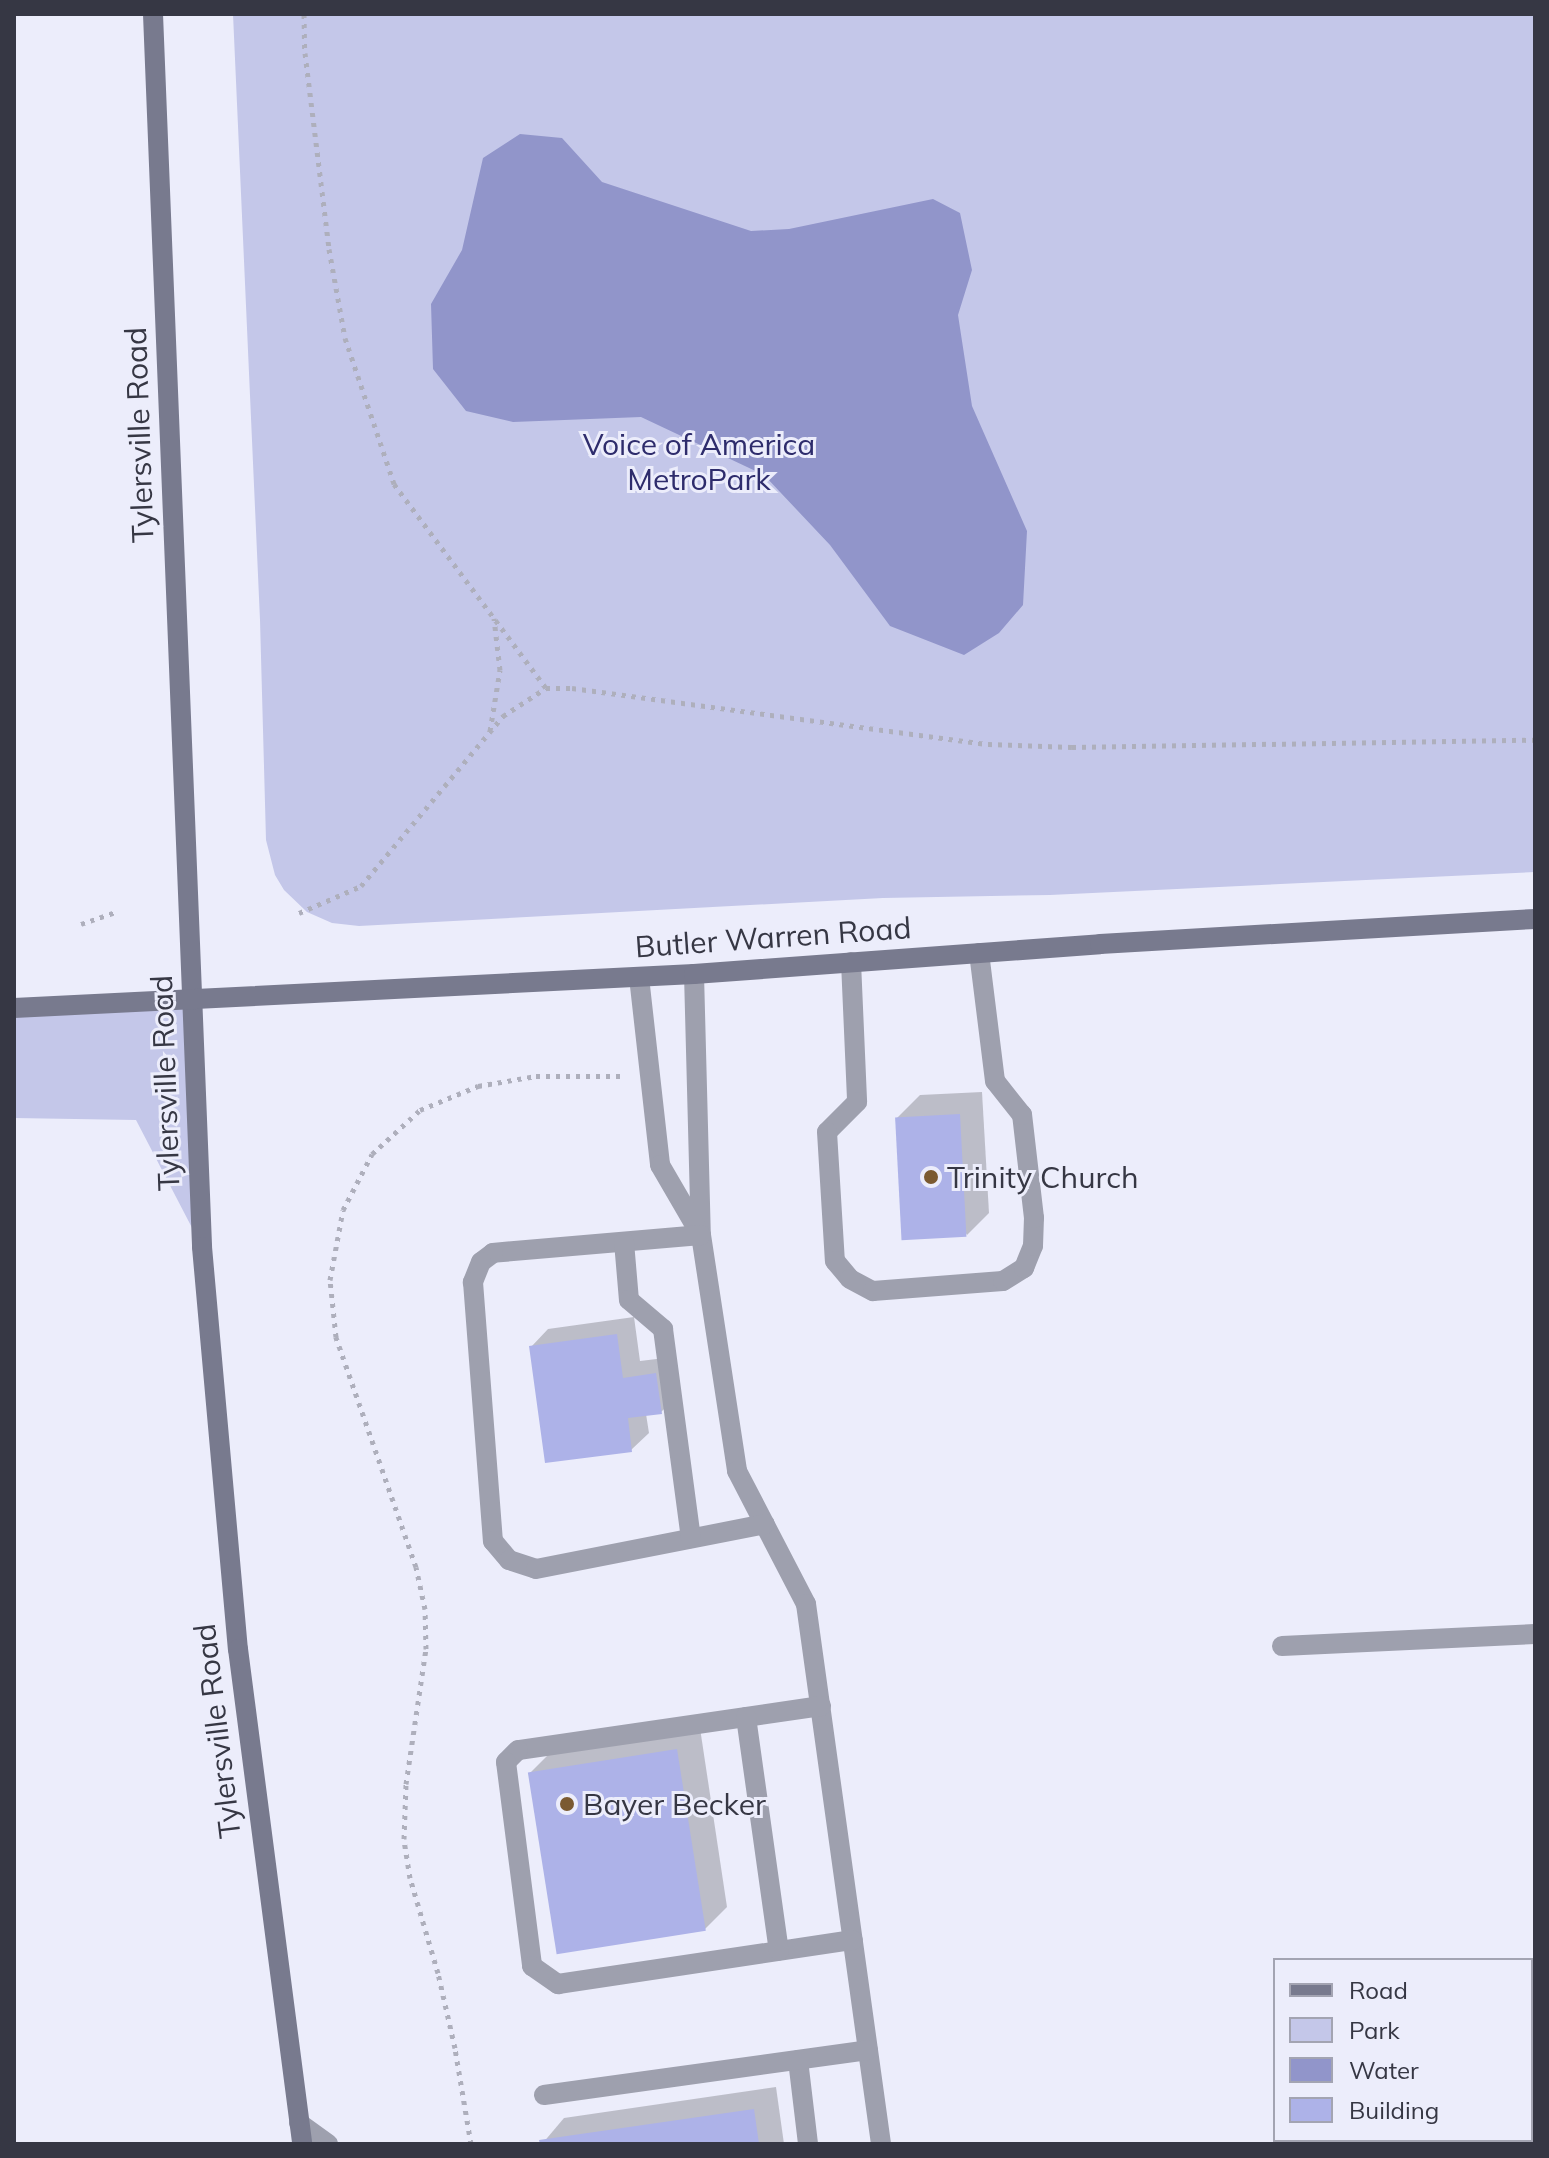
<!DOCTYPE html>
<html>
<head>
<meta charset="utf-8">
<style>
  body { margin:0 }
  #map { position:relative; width:1549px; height:2158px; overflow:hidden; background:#ecedfb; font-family:Mulish,sans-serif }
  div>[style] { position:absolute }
  .green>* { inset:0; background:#c4c7e9 }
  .water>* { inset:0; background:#9195ca }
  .shadow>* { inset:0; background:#0003 }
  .building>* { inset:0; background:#adb2e8; transform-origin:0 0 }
  .path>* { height:5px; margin-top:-2.5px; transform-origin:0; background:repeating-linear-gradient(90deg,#aeafbc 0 4px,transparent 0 10px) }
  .lane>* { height:20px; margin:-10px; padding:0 10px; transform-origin:10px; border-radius:10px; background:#9ea0ae }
  .street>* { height:20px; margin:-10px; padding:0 10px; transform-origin:10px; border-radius:10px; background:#9ea0ae }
  .secondary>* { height:20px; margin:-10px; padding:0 10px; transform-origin:10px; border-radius:10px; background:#787a8e }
  .dots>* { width:22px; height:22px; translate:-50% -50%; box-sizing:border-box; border:4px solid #ecedfb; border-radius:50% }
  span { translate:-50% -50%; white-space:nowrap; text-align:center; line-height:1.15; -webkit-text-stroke:6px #ecedfb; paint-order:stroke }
  .street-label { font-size:30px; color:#363744 }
  .park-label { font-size:30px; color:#2e2c6c }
  .poi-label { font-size:30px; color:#363744 }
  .left { translate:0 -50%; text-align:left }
  .frame { position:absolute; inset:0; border:16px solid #363744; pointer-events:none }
  .legend { position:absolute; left:1273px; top:1958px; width:260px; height:184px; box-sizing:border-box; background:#ecedfb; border:2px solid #a3a4b2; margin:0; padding:10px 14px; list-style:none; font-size:24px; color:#363744 }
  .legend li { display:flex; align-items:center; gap:16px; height:40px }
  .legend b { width:40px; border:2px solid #a3a4b2 }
</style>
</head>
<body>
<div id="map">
  <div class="green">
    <i style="clip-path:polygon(233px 14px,1535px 14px,1535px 872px,1050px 895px,883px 898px,359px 926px,332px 923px,307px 912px,284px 890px,275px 875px,266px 840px,260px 620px)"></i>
    <i style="clip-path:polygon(191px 998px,202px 1247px,136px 1120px,14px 1118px,14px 1008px)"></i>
  </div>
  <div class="water">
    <i style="clip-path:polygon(520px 134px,562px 138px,602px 182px,751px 231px,789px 229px,933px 199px,960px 213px,972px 270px,958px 315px,972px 406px,1027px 531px,1023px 605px,999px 633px,964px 655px,890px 626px,830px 545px,764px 475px,641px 417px,513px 422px,466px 411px,433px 369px,431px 304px,462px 250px,483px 158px)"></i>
  </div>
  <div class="shadow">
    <i style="clip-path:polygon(982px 1092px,989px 1213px,967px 1235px,897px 1118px,920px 1095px)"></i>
    <i style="clip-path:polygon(634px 1317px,640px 1361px,673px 1357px,679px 1395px,661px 1412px,646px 1414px,649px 1433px,631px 1450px,531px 1347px,548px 1329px)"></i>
    <i style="clip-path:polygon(700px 1728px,727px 1907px,704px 1930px,530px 1773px,553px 1750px)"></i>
    <i style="clip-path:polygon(776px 2087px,784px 2144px,542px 2144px,564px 2118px)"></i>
  </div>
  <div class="building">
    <i style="left:960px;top:1114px;width:123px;height:65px;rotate:87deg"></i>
    <i style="clip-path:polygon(617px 1334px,623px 1378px,656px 1373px,662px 1414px,628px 1418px,632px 1452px,545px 1463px,529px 1346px)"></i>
    <i style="left:677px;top:1749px;width:184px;height:151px;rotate:81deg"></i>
    <i style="clip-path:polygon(754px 2109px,759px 2144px,540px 2144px,539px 2140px)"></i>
  </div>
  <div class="path">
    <i style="left:304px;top:14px;width:39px;rotate:89deg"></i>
    <i style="left:305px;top:53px;width:197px;rotate:83deg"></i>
    <i style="left:329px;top:249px;width:90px;rotate:79.8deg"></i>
    <i style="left:345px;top:338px;width:154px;rotate:71.4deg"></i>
    <i style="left:394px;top:484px;width:254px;rotate:53.3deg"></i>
    <i style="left:490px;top:731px;width:62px;rotate:-80.7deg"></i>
    <i style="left:500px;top:670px;width:52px;rotate:-96.6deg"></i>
    <i style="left:299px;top:913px;width:68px;rotate:-23.5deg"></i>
    <i style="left:361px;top:886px;width:222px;rotate:-50.1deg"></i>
    <i style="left:503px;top:716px;width:51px;rotate:-33.1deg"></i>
    <i style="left:546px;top:688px;width:26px"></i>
    <i style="left:572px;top:688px;width:420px;rotate:7.7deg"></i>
    <i style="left:988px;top:744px;width:84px;rotate:2deg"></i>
    <i style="left:1072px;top:747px;width:463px;rotate:-0.9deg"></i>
    <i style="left:81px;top:924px;width:37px;rotate:-19deg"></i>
    <i style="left:471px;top:2144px;width:97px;rotate:-99.5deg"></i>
    <i style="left:455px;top:2048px;width:77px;rotate:-102.8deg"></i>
    <i style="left:438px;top:1973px;width:99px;rotate:-106.4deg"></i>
    <i style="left:410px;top:1878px;width:39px;rotate:-99deg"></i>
    <i style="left:404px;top:1839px;width:55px;rotate:-87.9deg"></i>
    <i style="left:406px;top:1784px;width:136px;rotate:-81.6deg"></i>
    <i style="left:426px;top:1649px;width:40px;rotate:-91.4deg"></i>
    <i style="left:425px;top:1609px;width:43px;rotate:-102.1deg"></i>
    <i style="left:416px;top:1567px;width:244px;rotate:-109.2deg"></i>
    <i style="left:336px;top:1337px;width:57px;rotate:-96deg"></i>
    <i style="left:330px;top:1280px;width:71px;rotate:-79.5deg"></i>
    <i style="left:343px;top:1210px;width:63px;rotate:-62.6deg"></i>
    <i style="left:372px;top:1154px;width:65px;rotate:-42.5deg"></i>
    <i style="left:420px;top:1110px;width:63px;rotate:-22.5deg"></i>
    <i style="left:478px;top:1086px;width:59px;rotate:-9.8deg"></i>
    <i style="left:536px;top:1076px;width:89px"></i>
  </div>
  <div class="lane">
    <i style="left:851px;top:962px;width:140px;rotate:87.5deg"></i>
    <i style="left:857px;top:1102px;width:42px;rotate:135deg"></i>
    <i style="left:827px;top:1132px;width:129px;rotate:86.5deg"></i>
    <i style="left:835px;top:1261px;width:23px;rotate:50deg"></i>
    <i style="left:850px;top:1279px;width:26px;rotate:28deg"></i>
    <i style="left:873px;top:1291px;width:130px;rotate:-4.4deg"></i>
    <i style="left:1003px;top:1281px;width:25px;rotate:-32deg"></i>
    <i style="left:1024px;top:1268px;width:24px;rotate:-68deg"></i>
    <i style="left:1033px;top:1246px;width:28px;rotate:-88deg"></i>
    <i style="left:1034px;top:1218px;width:104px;rotate:-96.6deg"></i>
    <i style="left:1022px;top:1115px;width:43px;rotate:-128.5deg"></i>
    <i style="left:995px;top:1081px;width:129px;rotate:-97.1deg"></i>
    <i style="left:694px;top:974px;width:261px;rotate:88.5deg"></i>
    <i style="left:701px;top:1235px;width:239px;rotate:81.3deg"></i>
    <i style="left:737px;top:1471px;width:150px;rotate:62.6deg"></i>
    <i style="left:806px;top:1604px;width:545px;rotate:82.09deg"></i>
    <i style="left:639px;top:977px;width:189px;rotate:83.6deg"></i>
    <i style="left:660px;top:1165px;width:78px;rotate:59.8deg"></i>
    <i style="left:701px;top:1235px;width:209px;rotate:175.1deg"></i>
    <i style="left:493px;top:1253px;width:15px;rotate:143deg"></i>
    <i style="left:481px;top:1262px;width:22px;rotate:112deg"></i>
    <i style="left:473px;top:1282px;width:260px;rotate:85.6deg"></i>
    <i style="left:493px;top:1541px;width:25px;rotate:50deg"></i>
    <i style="left:509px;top:1560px;width:28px;rotate:18deg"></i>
    <i style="left:536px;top:1569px;width:233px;rotate:-11.1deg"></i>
    <i style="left:624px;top:1242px;width:58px;rotate:85.1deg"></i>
    <i style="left:629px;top:1300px;width:45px;rotate:40.5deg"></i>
    <i style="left:663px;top:1329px;width:211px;rotate:82.4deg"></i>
    <i style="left:821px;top:1706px;width:306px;rotate:171.7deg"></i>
    <i style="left:518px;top:1750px;width:17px;rotate:135deg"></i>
    <i style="left:506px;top:1762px;width:206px;rotate:82.7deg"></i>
    <i style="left:532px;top:1966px;width:32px;rotate:35deg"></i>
    <i style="left:558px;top:1984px;width:298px;rotate:-8.5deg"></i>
    <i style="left:746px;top:1717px;width:236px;rotate:82deg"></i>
    <i style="left:798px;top:2060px;width:85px;rotate:83.2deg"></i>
    <i style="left:544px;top:2095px;width:327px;rotate:-7.9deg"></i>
    <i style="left:299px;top:2123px;width:36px;rotate:36deg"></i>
  </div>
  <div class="street">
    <i style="left:1282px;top:1646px;width:253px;rotate:-2.7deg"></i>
  </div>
  <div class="secondary">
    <i style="left:153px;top:14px;width:1234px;rotate:87.72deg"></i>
    <i style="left:202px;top:1247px;width:404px;rotate:84.9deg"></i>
    <i style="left:238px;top:1649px;width:499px;rotate:82.6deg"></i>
    <i style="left:14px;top:1008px;width:681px;rotate:-2.86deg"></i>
    <i style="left:694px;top:974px;width:407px;rotate:-4.2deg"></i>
    <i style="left:1100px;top:944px;width:436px;rotate:-3.3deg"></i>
  </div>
  <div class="dots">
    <i style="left:931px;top:1177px;background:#7b5a31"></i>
    <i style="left:567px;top:1804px;background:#7b5a31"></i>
  </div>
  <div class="street-label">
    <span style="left:139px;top:435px;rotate:-92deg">Tylersville Road</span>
    <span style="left:773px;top:937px;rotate:-4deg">Butler Warren Road</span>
    <span style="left:165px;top:1083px;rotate:-92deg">Tylersville Road</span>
    <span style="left:217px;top:1731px;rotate:-97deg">Tylersville Road</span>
  </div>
  <div class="park-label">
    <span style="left:699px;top:461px">Voice of America<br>MetroPark</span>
  </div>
  <div class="poi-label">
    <span class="left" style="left:947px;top:1177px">Trinity Church</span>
    <span class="left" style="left:583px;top:1804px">Bayer Becker</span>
  </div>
  <div class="frame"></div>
  <ul class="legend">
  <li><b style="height:10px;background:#787a8e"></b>Road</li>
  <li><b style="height:22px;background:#c4c7e9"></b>Park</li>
  <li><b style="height:22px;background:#9195ca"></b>Water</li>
  <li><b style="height:22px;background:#adb2e8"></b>Building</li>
  </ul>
</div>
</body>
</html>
